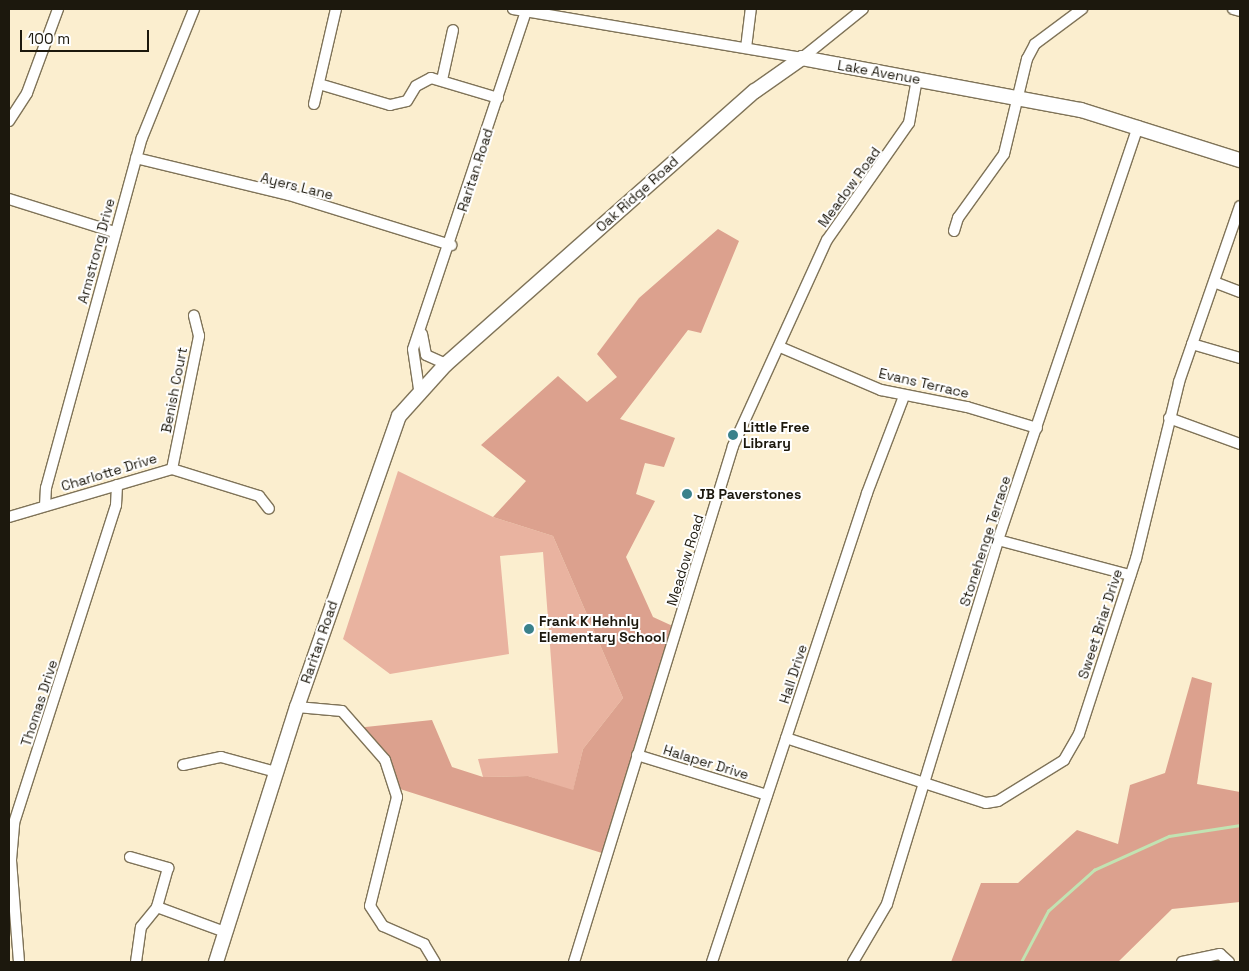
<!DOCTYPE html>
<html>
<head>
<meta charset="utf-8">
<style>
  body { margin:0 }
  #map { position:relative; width:1249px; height:971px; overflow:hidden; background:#fbeecf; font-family:"Space Grotesk",sans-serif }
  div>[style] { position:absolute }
  .green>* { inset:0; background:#e9b3a0 }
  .forest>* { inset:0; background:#dca18e }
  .stream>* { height:2.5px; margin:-1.25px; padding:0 1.25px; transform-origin:1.25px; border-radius:1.25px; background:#c2e3b2 }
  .roads { filter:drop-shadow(1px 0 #7f7358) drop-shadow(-1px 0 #7f7358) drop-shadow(0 1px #7f7358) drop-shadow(0 -1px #7f7358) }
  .minor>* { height:10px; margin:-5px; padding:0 5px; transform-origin:5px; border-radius:5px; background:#fff }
  .major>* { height:14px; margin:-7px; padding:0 7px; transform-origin:7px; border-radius:7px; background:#fff }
  .dots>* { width:14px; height:14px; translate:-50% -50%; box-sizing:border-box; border:2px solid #fff; border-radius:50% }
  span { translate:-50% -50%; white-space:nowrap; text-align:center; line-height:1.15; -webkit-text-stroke:4px #fff; paint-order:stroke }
  .street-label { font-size:14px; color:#1c180d }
  .poi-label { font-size:14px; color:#1c180d; font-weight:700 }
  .left { translate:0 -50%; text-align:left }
  .frame { position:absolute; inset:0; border:10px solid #1c180d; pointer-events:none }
  .scale { position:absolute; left:20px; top:30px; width:129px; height:22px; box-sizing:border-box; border:2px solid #1c180d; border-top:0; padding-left:6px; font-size:15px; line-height:18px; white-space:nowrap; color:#1c180d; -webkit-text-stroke:4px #fff; paint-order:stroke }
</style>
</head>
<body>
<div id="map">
  <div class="green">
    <i style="clip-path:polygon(398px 471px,493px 517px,553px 536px,623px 698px,583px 749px,573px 791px,528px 776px,483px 777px,478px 759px,558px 753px,543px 552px,500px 556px,509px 654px,390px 674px,343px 639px)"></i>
  </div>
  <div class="forest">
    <i style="clip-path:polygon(718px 229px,739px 241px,701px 333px,688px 330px,620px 419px,675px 438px,664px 467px,645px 463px,636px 494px,655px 501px,626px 557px,653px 617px,677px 628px,605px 854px,400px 789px,356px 728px,432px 720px,452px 767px,483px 777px,528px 776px,573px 790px,583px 749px,623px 698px,553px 536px,493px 517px,526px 481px,481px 445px,558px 376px,587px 402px,617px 377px,597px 354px,639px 298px)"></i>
    <i style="clip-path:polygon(1192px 677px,1212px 683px,1197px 784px,1240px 792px,1240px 902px,1172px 909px,1118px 962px,951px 962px,981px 883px,1018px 883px,1077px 830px,1118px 844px,1130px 785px,1165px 773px)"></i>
  </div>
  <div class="stream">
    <i style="left:1021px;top:962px;width:58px;rotate:-62.1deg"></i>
    <i style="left:1048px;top:911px;width:62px;rotate:-41.7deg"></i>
    <i style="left:1094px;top:870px;width:82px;rotate:-24.4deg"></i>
    <i style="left:1169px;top:836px;width:72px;rotate:-8.8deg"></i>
  </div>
  <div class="roads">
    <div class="minor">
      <i style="left:513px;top:9px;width:293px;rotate:9.6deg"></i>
      <i style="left:802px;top:58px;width:78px;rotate:-38.8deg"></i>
      <i style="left:1233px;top:9px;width:7px;rotate:16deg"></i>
      <i style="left:746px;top:48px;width:39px;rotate:-83deg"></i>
      <i style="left:442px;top:80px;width:51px;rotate:-77.6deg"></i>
      <i style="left:319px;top:84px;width:74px;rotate:16.5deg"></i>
      <i style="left:390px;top:105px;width:17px;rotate:-13deg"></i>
      <i style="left:407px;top:101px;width:17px;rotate:-59deg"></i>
      <i style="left:416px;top:86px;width:17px;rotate:-28deg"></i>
      <i style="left:431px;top:78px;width:70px;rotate:16.6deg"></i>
      <i style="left:314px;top:104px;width:98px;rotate:-77deg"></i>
      <i style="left:9px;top:121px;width:33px;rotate:-57deg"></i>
      <i style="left:27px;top:93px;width:90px;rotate:-69.7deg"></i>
      <i style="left:136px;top:158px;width:157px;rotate:13.6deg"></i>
      <i style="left:289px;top:195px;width:170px;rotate:17.2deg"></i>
      <i style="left:9px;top:199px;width:110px;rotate:17.4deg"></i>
      <i style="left:954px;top:231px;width:14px;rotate:-73deg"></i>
      <i style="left:958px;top:218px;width:79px;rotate:-54.3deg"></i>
      <i style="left:1004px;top:154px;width:98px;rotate:-76.4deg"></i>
      <i style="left:1027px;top:59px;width:17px;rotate:-62deg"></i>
      <i style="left:1035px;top:44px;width:59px;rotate:-36.7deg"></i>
      <i style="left:1214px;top:282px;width:28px;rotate:21deg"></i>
      <i style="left:422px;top:334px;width:21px;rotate:79deg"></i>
      <i style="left:426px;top:355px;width:22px;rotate:24deg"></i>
      <i style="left:1192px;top:344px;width:50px;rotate:16.3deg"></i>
      <i style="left:780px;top:347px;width:110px;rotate:23.1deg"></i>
      <i style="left:881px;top:390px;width:88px;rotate:11.2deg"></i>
      <i style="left:967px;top:407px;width:73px;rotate:16.7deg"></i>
      <i style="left:419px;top:389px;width:40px;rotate:-98.5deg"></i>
      <i style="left:413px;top:349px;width:355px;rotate:-71.5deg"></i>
      <i style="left:1169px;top:418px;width:76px;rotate:20.1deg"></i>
      <i style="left:172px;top:469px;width:136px;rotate:-78.5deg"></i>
      <i style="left:199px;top:336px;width:21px;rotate:-104deg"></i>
      <i style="left:45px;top:506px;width:18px;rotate:-87deg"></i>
      <i style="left:46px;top:488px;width:363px;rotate:-74.7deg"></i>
      <i style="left:142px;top:138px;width:139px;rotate:-68deg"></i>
      <i style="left:9px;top:517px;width:170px;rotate:-16.4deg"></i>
      <i style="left:172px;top:469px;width:91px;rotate:17.2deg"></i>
      <i style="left:259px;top:496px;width:16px;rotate:52deg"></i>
      <i style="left:998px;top:540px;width:137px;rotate:14.9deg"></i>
      <i style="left:297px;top:707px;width:45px;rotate:5.1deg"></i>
      <i style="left:342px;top:711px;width:65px;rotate:48.7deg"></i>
      <i style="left:385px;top:760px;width:39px;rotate:72deg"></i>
      <i style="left:397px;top:797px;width:112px;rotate:103.9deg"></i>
      <i style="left:370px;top:906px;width:24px;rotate:57deg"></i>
      <i style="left:383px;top:926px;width:45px;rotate:23.7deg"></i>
      <i style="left:424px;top:944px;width:21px;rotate:59deg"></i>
      <i style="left:786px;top:738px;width:210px;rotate:18deg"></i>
      <i style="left:986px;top:803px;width:12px;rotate:-9deg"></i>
      <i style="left:998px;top:801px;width:78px;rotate:-31.8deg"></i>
      <i style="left:1064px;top:760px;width:30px;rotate:-60deg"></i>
      <i style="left:1079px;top:734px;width:184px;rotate:-72deg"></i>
      <i style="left:1136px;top:559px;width:182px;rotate:-76.3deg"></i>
      <i style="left:1179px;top:382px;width:186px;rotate:-70.9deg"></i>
      <i style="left:637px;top:755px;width:136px;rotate:17.1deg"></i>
      <i style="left:183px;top:765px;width:39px;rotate:-12deg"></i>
      <i style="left:221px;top:757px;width:57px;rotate:15.3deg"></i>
      <i style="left:130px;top:857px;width:40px;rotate:16deg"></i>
      <i style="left:168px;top:868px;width:41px;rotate:105.8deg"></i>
      <i style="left:19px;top:962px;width:102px;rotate:-94.5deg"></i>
      <i style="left:11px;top:860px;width:37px;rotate:-85deg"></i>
      <i style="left:14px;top:823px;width:334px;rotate:-72.2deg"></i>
      <i style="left:116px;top:505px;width:20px;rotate:-87deg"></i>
      <i style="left:136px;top:962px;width:35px;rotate:-82deg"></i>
      <i style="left:141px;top:927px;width:26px;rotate:-51deg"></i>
      <i style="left:157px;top:907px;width:72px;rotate:20.2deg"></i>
      <i style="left:574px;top:962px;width:540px;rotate:-72.87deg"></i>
      <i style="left:733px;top:446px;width:226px;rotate:-65.5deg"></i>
      <i style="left:827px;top:240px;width:143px;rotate:-55deg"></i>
      <i style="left:909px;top:123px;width:45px;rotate:-79.7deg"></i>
      <i style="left:712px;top:962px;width:494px;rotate:-71.7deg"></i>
      <i style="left:867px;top:493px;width:104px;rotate:-69.1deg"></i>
      <i style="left:853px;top:962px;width:67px;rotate:-59.6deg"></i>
      <i style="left:887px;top:904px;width:381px;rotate:-73deg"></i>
      <i style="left:998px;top:540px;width:437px;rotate:-71.3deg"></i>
      <i style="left:1182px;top:962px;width:39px;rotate:-12deg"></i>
      <i style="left:1220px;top:954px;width:12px;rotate:42deg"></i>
    </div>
    <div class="major">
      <i style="left:216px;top:962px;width:268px;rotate:-72.4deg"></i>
      <i style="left:297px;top:707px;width:308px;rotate:-70.7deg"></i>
      <i style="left:399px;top:416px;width:70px;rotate:-47.9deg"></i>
      <i style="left:446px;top:364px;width:412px;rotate:-41.5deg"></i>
      <i style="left:755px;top:91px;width:57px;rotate:-35.1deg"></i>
      <i style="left:802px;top:58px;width:284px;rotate:10.6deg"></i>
      <i style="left:1081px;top:110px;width:167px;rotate:17.5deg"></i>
    </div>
  </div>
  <div class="dots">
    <i style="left:733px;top:435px;background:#3a818b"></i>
    <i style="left:687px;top:494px;background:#3a818b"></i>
    <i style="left:529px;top:629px;background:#3a818b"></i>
  </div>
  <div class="street-label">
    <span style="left:879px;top:72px;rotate:10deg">Lake Avenue</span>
    <span style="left:475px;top:170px;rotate:-72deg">Raritan Road</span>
    <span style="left:297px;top:186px;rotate:14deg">Ayers Lane</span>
    <span style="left:849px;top:187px;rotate:-54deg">Meadow Road</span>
    <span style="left:637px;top:194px;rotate:-42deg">Oak Ridge Road</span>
    <span style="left:96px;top:251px;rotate:-75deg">Armstrong Drive</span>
    <span style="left:924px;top:383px;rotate:13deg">Evans Terrace</span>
    <span style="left:174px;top:390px;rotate:-79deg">Benish Court</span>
    <span style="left:109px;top:472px;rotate:-17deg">Charlotte Drive</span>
    <span style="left:985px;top:541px;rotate:-72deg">Stonehenge Terrace</span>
    <span style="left:685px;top:560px;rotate:-73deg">Meadow Road</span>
    <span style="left:1100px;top:624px;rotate:-72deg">Sweet Briar Drive</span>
    <span style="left:319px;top:642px;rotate:-71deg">Raritan Road</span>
    <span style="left:793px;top:674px;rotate:-72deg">Hall Drive</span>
    <span style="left:39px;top:703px;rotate:-72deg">Thomas Drive</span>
    <span style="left:706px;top:762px;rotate:17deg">Halaper Drive</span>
  </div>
  <div class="poi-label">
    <span class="left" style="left:743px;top:435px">Little Free<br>Library</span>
    <span class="left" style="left:697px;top:494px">JB Paverstones</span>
    <span class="left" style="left:539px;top:629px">Frank K Hehnly<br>Elementary School</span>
  </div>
  <div class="frame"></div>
  <div class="scale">100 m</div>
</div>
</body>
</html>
